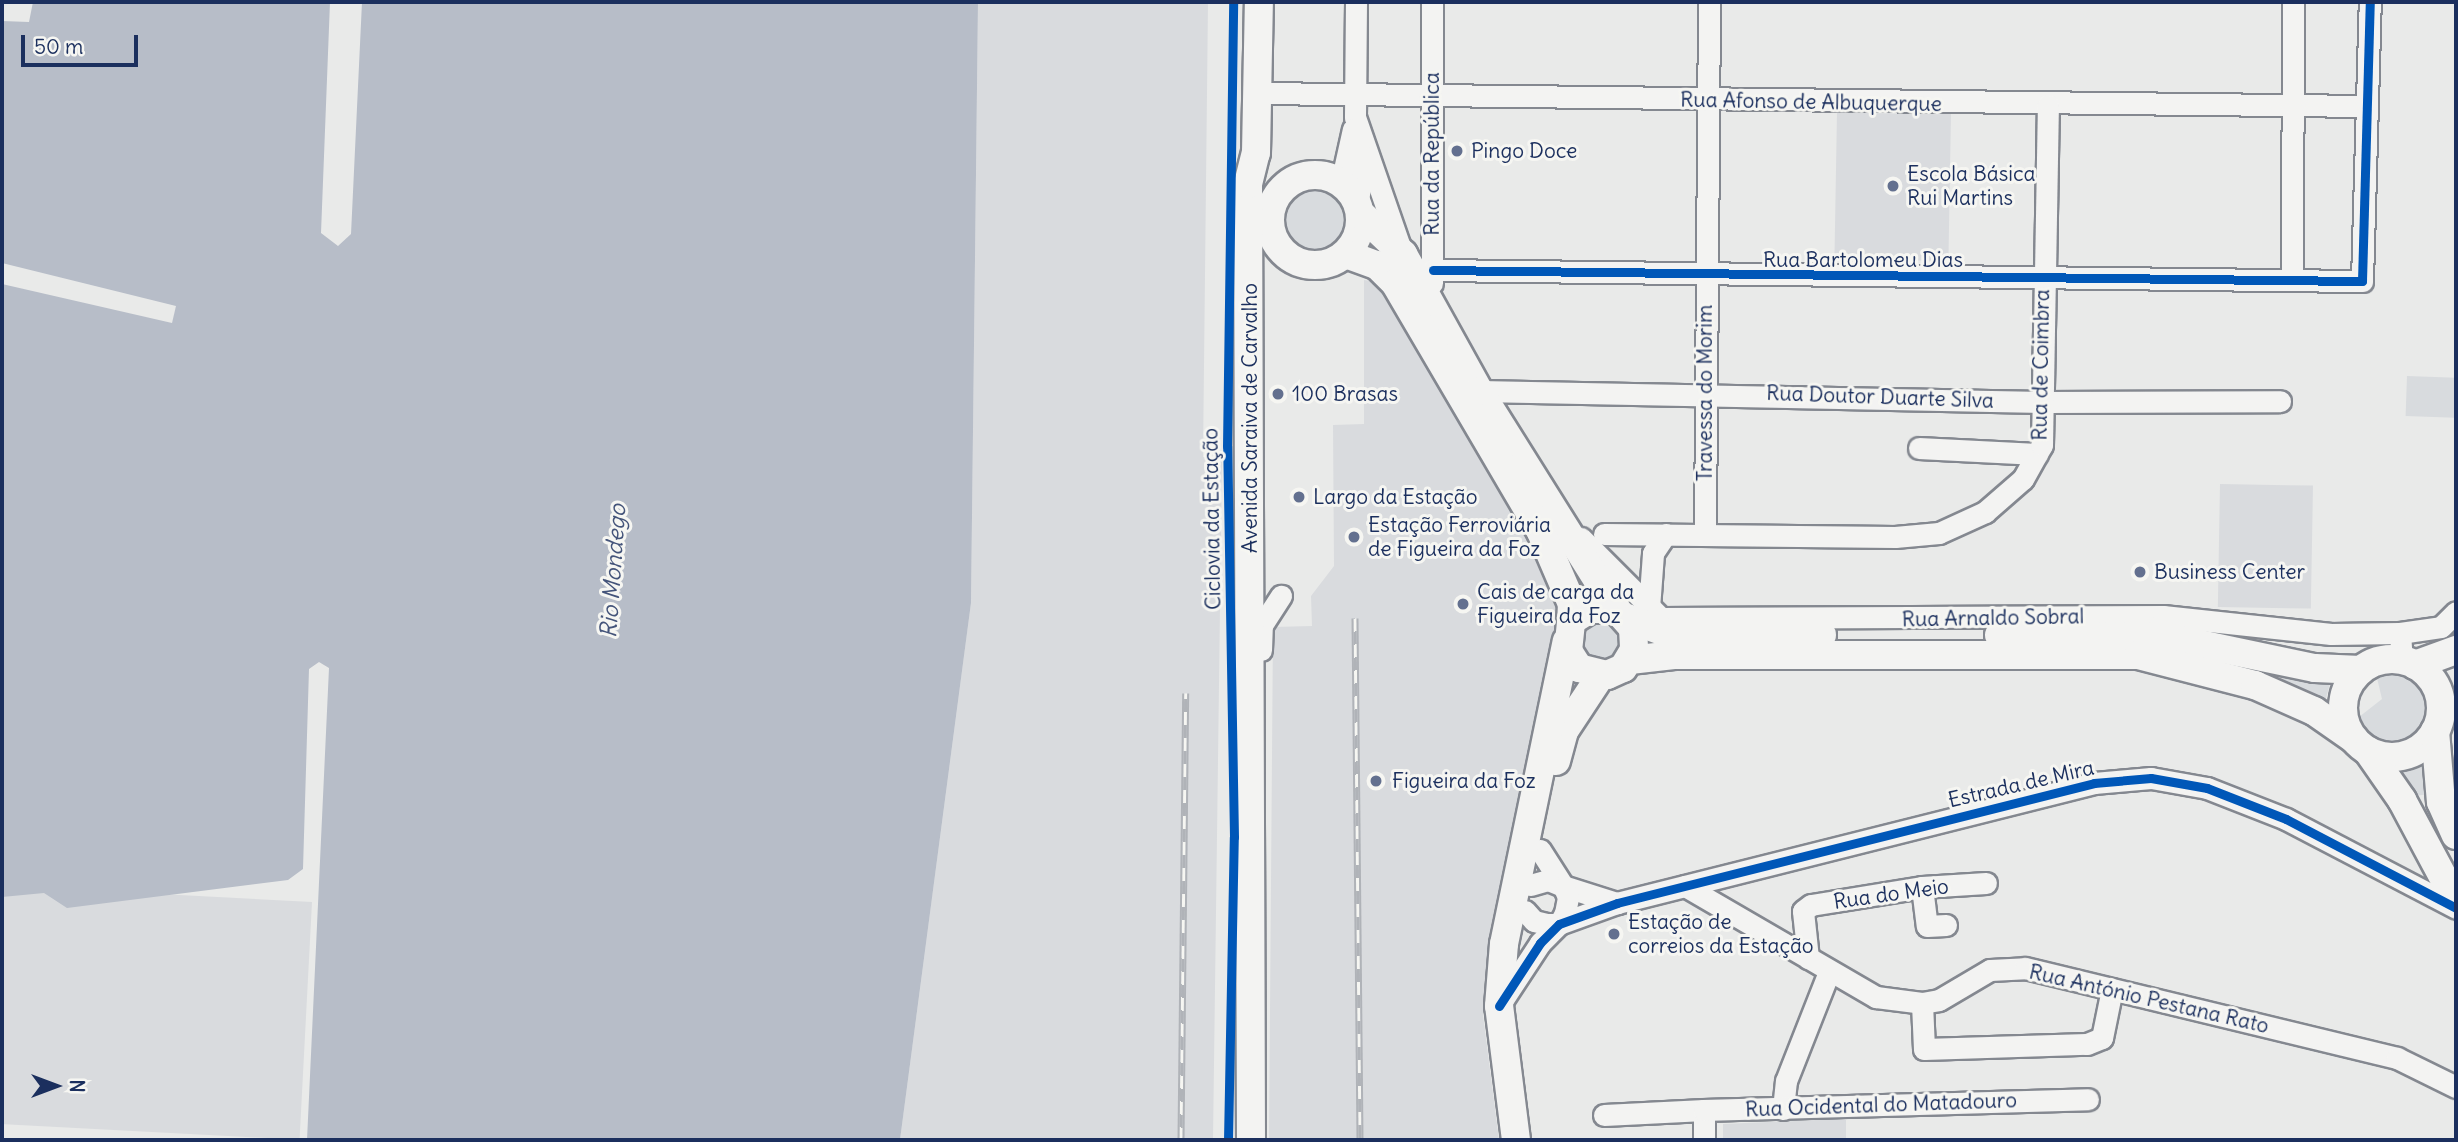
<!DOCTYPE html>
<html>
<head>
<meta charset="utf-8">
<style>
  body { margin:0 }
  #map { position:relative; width:2458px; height:1142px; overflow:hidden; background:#e9eae9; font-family:Delius,sans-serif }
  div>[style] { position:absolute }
  .built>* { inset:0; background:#d9dbde; transform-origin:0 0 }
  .green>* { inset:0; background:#d8dbde; transform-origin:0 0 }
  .round { border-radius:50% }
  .water>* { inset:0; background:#b7bdc8 }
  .pier>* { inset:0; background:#e9eae9 }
  .roads { filter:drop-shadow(2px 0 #848890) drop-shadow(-2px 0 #848890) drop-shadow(0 2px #848890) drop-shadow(0 -2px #848890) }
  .minor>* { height:21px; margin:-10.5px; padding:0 10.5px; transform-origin:10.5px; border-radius:10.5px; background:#f3f3f2 }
  .major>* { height:28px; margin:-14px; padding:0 14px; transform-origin:14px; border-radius:14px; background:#f3f3f2 }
  .major>.ring { margin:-14px; padding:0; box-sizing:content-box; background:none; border:28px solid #f3f3f2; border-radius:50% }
  .rail>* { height:7px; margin-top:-3.5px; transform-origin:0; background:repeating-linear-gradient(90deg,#f6f6f2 0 13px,#b0b3b8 0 26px); box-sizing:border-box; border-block:2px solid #b0b3b8 }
  .cycleway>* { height:9px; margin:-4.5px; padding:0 4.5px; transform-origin:4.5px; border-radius:4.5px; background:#0057b8 }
  .dots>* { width:19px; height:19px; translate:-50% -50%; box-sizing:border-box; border:4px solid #f6f6f2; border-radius:50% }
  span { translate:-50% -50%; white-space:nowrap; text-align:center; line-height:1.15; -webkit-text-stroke:6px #f6f6f2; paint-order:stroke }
  .street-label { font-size:21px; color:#1b2f5e }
  .poi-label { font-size:21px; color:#1b2f5e }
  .left { translate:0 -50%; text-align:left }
  .water-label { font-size:23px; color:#44547a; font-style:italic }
  .frame { position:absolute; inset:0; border:4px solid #1b2f5e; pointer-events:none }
  .north { position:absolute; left:21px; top:1051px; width:70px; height:70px; -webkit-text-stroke:5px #f6f6f2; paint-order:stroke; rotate:90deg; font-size:19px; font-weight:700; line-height:28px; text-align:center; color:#1b2f5e }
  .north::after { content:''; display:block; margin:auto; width:24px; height:32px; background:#1b2f5e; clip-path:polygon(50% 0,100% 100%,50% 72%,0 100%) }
  .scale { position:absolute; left:21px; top:35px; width:117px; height:32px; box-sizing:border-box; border:4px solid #1b2f5e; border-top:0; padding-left:9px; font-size:21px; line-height:24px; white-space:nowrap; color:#1b2f5e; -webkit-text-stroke:5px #f6f6f2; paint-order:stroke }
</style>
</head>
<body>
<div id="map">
  <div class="built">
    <i style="clip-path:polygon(978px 2px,1208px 2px,1203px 457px,1222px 457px,1213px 1140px,900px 1140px,971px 603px)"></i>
    <i style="left:1837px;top:112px;width:114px;height:147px;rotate:1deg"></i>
    <i style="clip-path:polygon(1364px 280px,1379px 282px,1526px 530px,1558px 614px,1483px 1015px,1499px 1140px,1269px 1140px,1273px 627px,1312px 626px,1311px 596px,1334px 566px,1333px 425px,1364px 424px)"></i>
    <i style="left:2220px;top:484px;width:93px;height:123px;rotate:1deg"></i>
    <i style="left:312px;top:902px;width:238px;height:310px;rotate:93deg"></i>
    <i style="clip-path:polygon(1816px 1120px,1846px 1120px,1846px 1140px,1723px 1140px,1723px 1124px)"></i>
  </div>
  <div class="green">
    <i class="round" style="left:1284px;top:189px;width:64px;height:64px"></i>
    <i style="left:2407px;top:376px;width:49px;height:40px;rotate:2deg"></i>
    <i class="round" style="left:1580px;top:620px;width:42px;height:42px"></i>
    <i style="clip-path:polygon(2155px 643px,2332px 676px,2325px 702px)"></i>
    <i style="clip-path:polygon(2398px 673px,2418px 683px,2428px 703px,2427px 715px,2416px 735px,2394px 743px,2373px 736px,2359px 717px,2382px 699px,2377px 678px)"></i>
    <i style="clip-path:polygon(2426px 766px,2430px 794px,2414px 796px,2397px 773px)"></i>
  </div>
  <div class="water">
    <i style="clip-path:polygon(33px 2px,330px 2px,321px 233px,338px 246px,351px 234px,362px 2px,978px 2px,971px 603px,900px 1140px,307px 1140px,329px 668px,319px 662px,309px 669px,303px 869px,288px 880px,67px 908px,44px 893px,2px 897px,2px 21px,29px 22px)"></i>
  </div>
  <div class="pier">
    <i style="clip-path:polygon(2px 263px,176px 306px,172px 323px,2px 284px)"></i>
  </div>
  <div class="roads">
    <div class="minor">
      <i style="left:1356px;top:2px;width:115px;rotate:90.5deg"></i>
      <i style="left:1355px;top:117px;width:141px;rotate:70.9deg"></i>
      <i style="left:1432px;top:2px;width:281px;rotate:90deg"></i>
      <i style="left:1257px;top:93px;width:1109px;rotate:0.67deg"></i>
      <i style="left:1341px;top:183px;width:55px;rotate:-77.5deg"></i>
      <i style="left:1358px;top:199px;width:43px;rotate:-79.2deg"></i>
      <i style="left:1433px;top:270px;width:929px;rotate:0.68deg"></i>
      <i style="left:2362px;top:281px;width:279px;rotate:-88.4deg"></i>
      <i style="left:2292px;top:280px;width:278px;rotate:-89.8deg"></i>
      <i style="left:1479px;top:391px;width:565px;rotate:1.12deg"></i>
      <i style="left:2044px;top:402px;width:236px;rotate:-0.2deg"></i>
      <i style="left:1919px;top:448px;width:118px;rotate:2.9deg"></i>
      <i style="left:1705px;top:533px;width:531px;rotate:-89.57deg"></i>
      <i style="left:1604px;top:534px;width:291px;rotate:0.6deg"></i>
      <i style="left:1895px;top:537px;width:44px;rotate:-5.2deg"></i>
      <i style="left:1939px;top:533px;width:51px;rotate:-24.5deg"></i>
      <i style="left:1985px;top:512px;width:50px;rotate:-41deg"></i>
      <i style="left:2023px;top:479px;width:39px;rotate:-61deg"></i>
      <i style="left:2042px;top:445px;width:340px;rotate:-89deg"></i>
      <i style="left:1581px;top:538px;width:113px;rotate:45deg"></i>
      <i style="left:1661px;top:618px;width:502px;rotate:-0.23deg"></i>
      <i style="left:2163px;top:616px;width:169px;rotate:6.1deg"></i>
      <i style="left:2331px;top:634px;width:69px;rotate:-0.8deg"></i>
      <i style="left:2400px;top:633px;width:41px;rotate:-8.3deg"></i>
      <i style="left:2441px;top:627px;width:21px;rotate:-45deg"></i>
      <i style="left:1649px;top:608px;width:55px;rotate:-85.8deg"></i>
      <i style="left:1653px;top:553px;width:23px;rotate:-56deg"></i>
      <i style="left:2400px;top:633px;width:27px;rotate:86deg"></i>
      <i style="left:1261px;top:650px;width:25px;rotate:-88deg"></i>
      <i style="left:1262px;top:625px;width:35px;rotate:-57deg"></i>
      <i style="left:1540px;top:850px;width:43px;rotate:57.4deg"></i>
      <i style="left:1563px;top:886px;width:57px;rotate:17.5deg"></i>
      <i style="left:1685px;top:886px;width:221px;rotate:30.2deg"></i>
      <i style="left:1876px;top:997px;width:46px;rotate:7.4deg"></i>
      <i style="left:1922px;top:1003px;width:17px;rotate:-10deg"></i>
      <i style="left:1939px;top:1000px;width:59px;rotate:-30.5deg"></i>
      <i style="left:1990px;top:970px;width:35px;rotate:-3deg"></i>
      <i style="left:2025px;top:968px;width:383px;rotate:13.6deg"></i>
      <i style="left:2397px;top:1058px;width:66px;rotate:26.2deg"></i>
      <i style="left:1922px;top:887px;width:39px;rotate:83deg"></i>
      <i style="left:1927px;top:926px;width:19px;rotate:-3deg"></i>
      <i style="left:1525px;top:911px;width:13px;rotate:48deg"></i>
      <i style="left:1534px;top:921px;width:13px;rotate:13deg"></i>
      <i style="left:1547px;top:924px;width:12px"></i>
      <i style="left:1559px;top:924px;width:13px;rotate:-61deg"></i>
      <i style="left:1565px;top:913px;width:16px;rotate:-79deg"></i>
      <i style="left:1568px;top:897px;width:12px;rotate:-114deg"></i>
      <i style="left:1563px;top:886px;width:16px;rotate:-158deg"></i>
      <i style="left:1548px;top:880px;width:18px;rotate:164deg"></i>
      <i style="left:1808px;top:958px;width:47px;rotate:-96.1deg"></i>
      <i style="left:1803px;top:911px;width:10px;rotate:-37deg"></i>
      <i style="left:1811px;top:905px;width:112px;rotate:-9.2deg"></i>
      <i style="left:1922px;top:887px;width:64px;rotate:-3.6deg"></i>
      <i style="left:1922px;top:1003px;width:46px;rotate:87.5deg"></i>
      <i style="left:1924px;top:1049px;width:163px;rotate:-1.8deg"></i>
      <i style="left:2087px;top:1044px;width:16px;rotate:-22deg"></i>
      <i style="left:2102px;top:1038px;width:50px;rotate:-78.5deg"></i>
      <i style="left:1500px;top:1004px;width:73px;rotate:-56.7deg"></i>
      <i style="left:1540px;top:943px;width:27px;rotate:-45deg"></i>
      <i style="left:1559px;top:924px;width:62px;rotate:-19.9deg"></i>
      <i style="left:1617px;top:903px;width:492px;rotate:-14.1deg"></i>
      <i style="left:2094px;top:783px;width:57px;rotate:-5deg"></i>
      <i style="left:2151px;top:778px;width:57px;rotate:10.1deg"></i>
      <i style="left:2207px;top:788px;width:85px;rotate:21.4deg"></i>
      <i style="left:2286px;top:819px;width:192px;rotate:27.6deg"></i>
      <i style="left:1783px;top:1109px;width:28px;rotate:-84deg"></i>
      <i style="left:1786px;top:1081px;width:117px;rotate:-68.5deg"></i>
      <i style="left:1604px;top:1115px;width:100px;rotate:-2.9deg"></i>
      <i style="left:1704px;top:1140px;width:30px;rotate:-90deg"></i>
      <i style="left:1704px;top:1110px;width:384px;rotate:-1.6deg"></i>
    </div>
    <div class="major">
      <i class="ring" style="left:1270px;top:175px;width:62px;height:62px"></i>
      <i style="left:1362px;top:215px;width:57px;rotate:43.6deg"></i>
      <i style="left:1403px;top:254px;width:157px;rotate:61deg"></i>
      <i style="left:1479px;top:391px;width:257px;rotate:57.9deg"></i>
      <i style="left:1616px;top:609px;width:25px;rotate:48deg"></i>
      <i style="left:1633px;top:628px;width:22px;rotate:87deg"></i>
      <i style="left:1634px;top:650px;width:21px;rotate:121deg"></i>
      <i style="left:1623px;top:668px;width:17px;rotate:156deg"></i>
      <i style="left:1607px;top:675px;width:29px;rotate:-166deg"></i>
      <i style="left:1579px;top:668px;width:20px;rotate:-123deg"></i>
      <i style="left:1568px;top:651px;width:30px;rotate:-84deg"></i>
      <i style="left:1571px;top:621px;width:22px;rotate:-32deg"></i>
      <i style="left:1590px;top:609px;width:26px"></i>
      <i style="left:1346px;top:254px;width:33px;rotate:20deg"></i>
      <i style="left:1377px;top:265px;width:25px;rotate:45deg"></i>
      <i style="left:1395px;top:283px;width:289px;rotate:59.6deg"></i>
      <i style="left:1541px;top:532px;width:78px;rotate:66.7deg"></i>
      <i style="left:1572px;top:604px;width:17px;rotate:93deg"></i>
      <i style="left:1627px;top:618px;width:49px;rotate:20.3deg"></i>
      <i style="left:1673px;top:635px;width:149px"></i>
      <i style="left:1999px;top:635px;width:167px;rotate:0.7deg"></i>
      <i style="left:2166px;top:637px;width:152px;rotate:11.8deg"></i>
      <i style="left:2315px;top:668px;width:46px;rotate:2.5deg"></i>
      <i class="ring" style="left:2343px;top:659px;width:70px;height:70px"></i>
      <i style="left:1630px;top:660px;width:44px;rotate:-6.5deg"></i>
      <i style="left:1674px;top:655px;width:464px"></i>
      <i style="left:2138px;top:655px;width:121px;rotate:14.4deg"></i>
      <i style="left:2255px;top:685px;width:64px;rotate:23.8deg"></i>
      <i style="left:2314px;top:711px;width:49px;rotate:35deg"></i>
      <i style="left:2415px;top:665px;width:44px;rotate:-20.1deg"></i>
      <i style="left:2435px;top:731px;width:71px;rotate:85.2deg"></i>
      <i style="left:2441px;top:802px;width:36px;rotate:66deg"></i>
      <i style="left:2368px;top:751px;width:60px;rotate:55.2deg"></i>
      <i style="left:2402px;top:800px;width:115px;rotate:61.9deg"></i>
      <i style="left:1556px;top:761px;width:31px;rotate:-75deg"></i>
      <i style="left:1564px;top:731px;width:67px;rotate:-56.5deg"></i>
      <i style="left:1251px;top:1140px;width:956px;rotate:-90.18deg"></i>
      <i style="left:1248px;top:184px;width:32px;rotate:-76deg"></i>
      <i style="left:1256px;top:153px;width:151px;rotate:-88.9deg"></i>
      <i style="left:1516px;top:1140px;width:135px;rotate:-97.2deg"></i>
      <i style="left:1499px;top:1006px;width:62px;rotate:-85.4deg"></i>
      <i style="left:1504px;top:944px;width:309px;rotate:-78.3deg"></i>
    </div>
  </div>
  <div class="rail">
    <i style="left:1355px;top:618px;width:522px;rotate:89.45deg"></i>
    <i style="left:1181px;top:1140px;width:447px;rotate:-89.4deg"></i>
  </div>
  <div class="cycleway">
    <i style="left:1433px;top:270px;width:929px;rotate:0.68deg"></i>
    <i style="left:2362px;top:281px;width:279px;rotate:-88.4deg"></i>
    <i style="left:1499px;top:1006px;width:75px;rotate:-56.9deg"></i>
    <i style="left:1540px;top:943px;width:27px;rotate:-45deg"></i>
    <i style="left:1559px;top:924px;width:62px;rotate:-19.9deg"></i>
    <i style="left:1617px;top:903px;width:492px;rotate:-14.1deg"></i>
    <i style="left:2094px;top:783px;width:57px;rotate:-5deg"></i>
    <i style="left:2151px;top:778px;width:57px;rotate:10.1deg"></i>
    <i style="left:2207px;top:788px;width:85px;rotate:21.4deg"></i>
    <i style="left:2286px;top:819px;width:192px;rotate:27.6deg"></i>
    <i style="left:1228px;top:1140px;width:303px;rotate:-88.9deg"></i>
    <i style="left:1234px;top:837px;width:391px;rotate:-91deg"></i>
    <i style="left:1227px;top:446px;width:444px;rotate:-89.2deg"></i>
  </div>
  <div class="dots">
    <i style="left:1457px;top:151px;background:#63708f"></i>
    <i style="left:1893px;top:186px;background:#63708f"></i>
    <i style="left:1278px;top:394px;background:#63708f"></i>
    <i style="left:1299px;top:497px;background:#63708f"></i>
    <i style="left:1354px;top:537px;background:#63708f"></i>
    <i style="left:2140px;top:572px;background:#63708f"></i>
    <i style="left:1463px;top:604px;background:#63708f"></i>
    <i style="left:1376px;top:781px;background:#63708f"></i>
    <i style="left:1614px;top:934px;background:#63708f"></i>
  </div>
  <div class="street-label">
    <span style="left:1811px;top:102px;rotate:1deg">Rua Afonso de Albuquerque</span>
    <span style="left:1432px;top:154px;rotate:-90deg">Rua da República</span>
    <span style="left:1863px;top:260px">Rua Bartolomeu Dias</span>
    <span style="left:2041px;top:365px;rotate:-89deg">Rua de Coimbra</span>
    <span style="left:1705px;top:393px;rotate:-90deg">Travessa do Morim</span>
    <span style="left:1880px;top:397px;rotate:2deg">Rua Doutor Duarte Silva</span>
    <span style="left:1250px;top:418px;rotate:-90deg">Avenida Saraiva de Carvalho</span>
    <span style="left:1212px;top:519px;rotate:-91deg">Ciclovia da Estação</span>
    <span style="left:1993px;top:618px;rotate:-1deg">Rua Arnaldo Sobral</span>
    <span style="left:2021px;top:784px;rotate:-13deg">Estrada de Mira</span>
    <span style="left:1891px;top:894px;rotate:-8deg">Rua do Meio</span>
    <span style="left:2149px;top:999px;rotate:13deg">Rua António Pestana Rato</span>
    <span style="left:1881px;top:1105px;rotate:-2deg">Rua Ocidental do Matadouro</span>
  </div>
  <div class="poi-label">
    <span class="left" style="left:1471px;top:151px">Pingo Doce</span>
    <span class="left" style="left:1907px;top:186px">Escola Básica<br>Rui Martins</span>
    <span class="left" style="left:1292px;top:394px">100 Brasas</span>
    <span class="left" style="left:1313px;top:497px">Largo da Estação</span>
    <span class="left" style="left:1368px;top:537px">Estação Ferroviária<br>de Figueira da Foz</span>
    <span class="left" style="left:2154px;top:572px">Business Center</span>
    <span class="left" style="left:1477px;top:604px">Cais de carga da<br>Figueira da Foz</span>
    <span class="left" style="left:1392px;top:781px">Figueira da Foz</span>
    <span class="left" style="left:1628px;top:934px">Estação de<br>correios da Estação</span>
  </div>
  <div class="water-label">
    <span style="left:613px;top:571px;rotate:-86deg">Rio Mondego</span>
  </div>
  <div class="frame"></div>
  <div class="north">N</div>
  <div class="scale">50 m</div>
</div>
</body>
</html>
